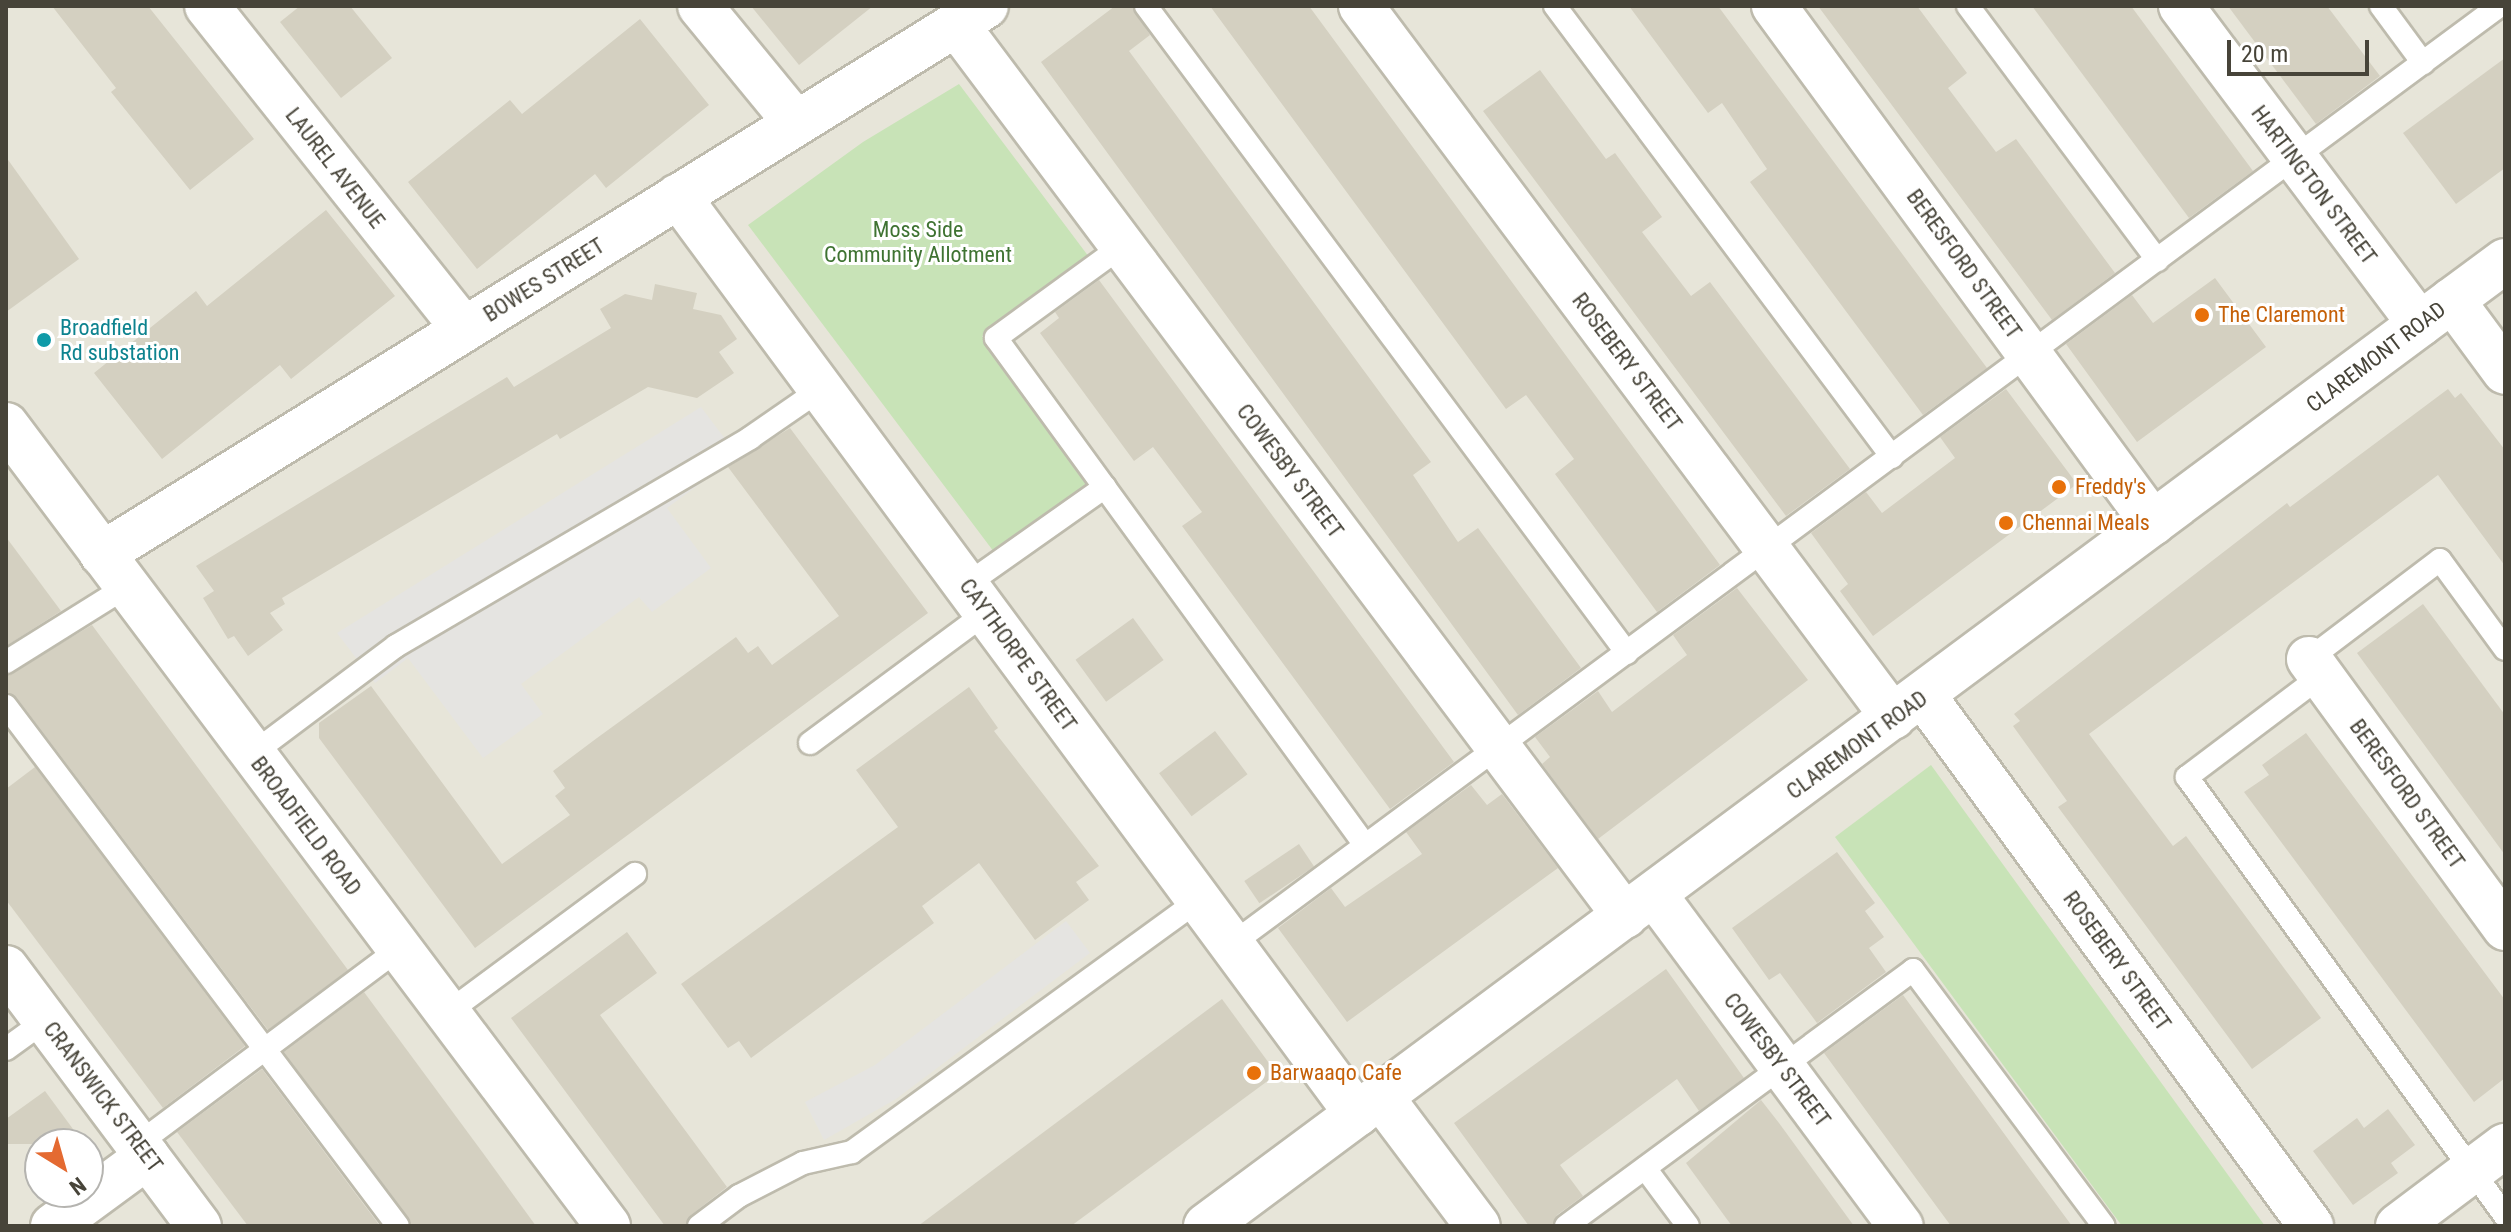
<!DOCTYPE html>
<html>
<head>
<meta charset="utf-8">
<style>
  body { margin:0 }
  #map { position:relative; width:2511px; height:1232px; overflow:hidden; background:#f3f2ea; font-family:"Roboto Condensed",sans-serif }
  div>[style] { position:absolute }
  .residential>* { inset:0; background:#e7e5d9 }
  .green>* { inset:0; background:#c8e3b7 }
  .parking>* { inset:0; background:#e5e4e1 }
  .building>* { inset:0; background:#d4d0c1; transform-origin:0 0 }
  .roads { filter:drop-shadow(2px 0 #bebbad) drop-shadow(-2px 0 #bebbad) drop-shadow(0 2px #bebbad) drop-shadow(0 -2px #bebbad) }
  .service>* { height:22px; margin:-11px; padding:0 11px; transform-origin:11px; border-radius:11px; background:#fff }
  .minor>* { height:44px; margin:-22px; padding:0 22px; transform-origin:22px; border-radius:22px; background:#fff }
  .dots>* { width:22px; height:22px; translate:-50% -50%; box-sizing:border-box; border:4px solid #fff; border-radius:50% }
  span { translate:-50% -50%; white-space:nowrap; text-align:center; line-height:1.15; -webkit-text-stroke:6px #fff; paint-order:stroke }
  .street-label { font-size:22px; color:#474439 }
  .park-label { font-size:22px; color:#3f7332 }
  .food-label { font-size:22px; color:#c56008 }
  .left { translate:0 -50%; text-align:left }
  .culture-label { font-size:22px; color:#0d838f }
  .frame { position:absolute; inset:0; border:8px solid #474439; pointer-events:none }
  .north { position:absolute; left:24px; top:1128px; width:80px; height:80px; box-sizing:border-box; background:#fff; border:2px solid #b5b4b0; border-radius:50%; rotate:143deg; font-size:22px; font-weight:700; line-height:32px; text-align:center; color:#474439 }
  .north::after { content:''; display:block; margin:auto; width:28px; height:36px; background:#e46a31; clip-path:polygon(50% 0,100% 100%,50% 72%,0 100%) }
  .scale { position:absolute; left:2227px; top:40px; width:142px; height:36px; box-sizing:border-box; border:4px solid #474439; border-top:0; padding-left:10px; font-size:24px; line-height:28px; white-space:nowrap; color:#474439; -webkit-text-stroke:6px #fff; paint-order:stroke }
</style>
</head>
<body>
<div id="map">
  <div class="residential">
    <i style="clip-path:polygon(evenodd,6px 6px,2505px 6px,2505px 1226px,6px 1226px,6px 6px,40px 1144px,88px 1144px,88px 1192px,40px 1192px,40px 1144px)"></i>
  </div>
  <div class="green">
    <i style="clip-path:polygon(959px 84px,1089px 257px,982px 336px,1090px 484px,994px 552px,748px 225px,863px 142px)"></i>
    <i style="clip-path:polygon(1931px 765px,2265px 1226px,2122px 1226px,1835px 837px)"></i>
  </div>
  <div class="parking">
    <i style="clip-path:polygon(701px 407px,738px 456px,667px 508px,711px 568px,652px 612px,639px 597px,521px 684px,543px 714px,483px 758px,408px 658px,375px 683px,337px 633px)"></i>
    <i style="clip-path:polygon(1066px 921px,1090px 953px,896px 1099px,824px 1140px,805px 1102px,875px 1065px)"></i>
  </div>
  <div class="building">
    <i style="clip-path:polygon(52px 6px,148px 6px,254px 139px,190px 190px,111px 92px,116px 88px)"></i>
    <i style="clip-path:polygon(300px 6px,350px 6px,392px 58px,341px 98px,280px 22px)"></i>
    <i style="clip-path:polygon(751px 6px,873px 6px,799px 65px)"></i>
    <i style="clip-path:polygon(1115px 6px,1132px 6px,1150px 35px,1129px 51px,1431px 462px,1413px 475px,1458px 542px,1478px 528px,1581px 668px,1518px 715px,1041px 62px)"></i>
    <i style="clip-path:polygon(1210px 6px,1309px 6px,1720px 565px,1657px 612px,1555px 474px,1574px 459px,1526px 395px,1506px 409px)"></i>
    <i style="clip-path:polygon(1629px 6px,1718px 6px,1987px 368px,1923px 415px,1750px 182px,1767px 169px,1722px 103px,1708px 113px)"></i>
    <i style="clip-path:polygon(1818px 6px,1917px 6px,1967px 73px,1948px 88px,1996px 152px,2016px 139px,2115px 273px,2052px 320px)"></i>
    <i style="clip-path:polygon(2032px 6px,2131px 6px,2253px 171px,2189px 218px)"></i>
    <i style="clip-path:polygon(2228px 6px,2327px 6px,2380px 76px,2316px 124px)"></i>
    <i style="clip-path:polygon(640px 19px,709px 105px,606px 188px,595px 174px,477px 269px,408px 182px,510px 100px,522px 114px)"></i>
    <i style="clip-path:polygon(2505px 58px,2505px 168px,2456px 204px,2403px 133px)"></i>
    <i style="clip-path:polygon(1540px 70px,1606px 159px,1615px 153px,1662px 217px,1642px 232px,1691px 296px,1710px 282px,1850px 469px,1786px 516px,1483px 111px)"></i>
    <i style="clip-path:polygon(6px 157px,79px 259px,6px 312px)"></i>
    <i style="clip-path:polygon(326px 210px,395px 296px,291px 379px,280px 365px,162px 459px,94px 373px,196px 291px,207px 306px)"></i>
    <i style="clip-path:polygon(2215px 278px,2266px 347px,2137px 442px,2066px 344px,2132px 295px,2153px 323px)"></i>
    <i style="clip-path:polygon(1099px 280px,1454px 762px,1390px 809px,1182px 526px,1202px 512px,1153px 447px,1134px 461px,1040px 333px,1059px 318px,1055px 312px)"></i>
    <i style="clip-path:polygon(655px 284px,697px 293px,693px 309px,721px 315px,737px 339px,719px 352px,734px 373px,697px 398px,648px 387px,560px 439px,557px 434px,282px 598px,285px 604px,270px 613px,283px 630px,248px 656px,234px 636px,228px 639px,203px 598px,214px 591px,196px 566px,507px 377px,514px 387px,611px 328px,600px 309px,625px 294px,652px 300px)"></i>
    <i style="clip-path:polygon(2006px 389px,2077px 484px,1873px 636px,1840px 591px,1848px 584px,1811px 533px,1866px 492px,1882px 513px,1955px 458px,1940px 437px)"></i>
    <i style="clip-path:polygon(2448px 389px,2455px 398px,2461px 393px,2505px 450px,2505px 566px,2438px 475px,2089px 734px,2173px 846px,2186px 836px,2321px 1018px,2252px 1069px,2058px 807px,2067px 801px,2013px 726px,2020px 721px,2014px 714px,2287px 503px,2290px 507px)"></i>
    <i style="clip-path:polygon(790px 428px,928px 613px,475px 948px,319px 738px,319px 723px,371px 686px,502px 864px,570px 815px,555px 796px,565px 788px,553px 771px,597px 738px,736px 637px,748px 653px,758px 646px,772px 665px,839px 616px,728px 467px)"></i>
    <i style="clip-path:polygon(6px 537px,61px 611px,6px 646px)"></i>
    <i style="clip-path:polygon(1737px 588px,1808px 680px,1598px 839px,1542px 764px,1550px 757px,1535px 737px,1598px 691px,1612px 712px,1687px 655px,1673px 635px)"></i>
    <i style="clip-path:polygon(2423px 604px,2505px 715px,2505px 855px,2357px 653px)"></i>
    <i style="left:1133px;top:618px;width:52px;height:71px;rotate:54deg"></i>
    <i style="clip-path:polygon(92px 625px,348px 970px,268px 1030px,17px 698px,6px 692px,6px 676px)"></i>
    <i style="clip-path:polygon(969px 687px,998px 728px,994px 731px,1099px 866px,1076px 882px,1089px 900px,1035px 940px,979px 863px,922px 906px,934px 923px,866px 973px,751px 1058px,739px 1041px,728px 1048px,681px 984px,898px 827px,856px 770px)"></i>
    <i style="left:1215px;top:731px;width:54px;height:70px;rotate:53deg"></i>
    <i style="clip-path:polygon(2306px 733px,2505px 1000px,2505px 1078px,2474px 1102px,2244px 792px,2269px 775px,2262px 765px)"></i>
    <i style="clip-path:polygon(35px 767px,245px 1046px,163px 1108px,6px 900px,6px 789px)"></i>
    <i style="clip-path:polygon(1471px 785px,1487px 805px,1502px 794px,1558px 868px,1347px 1022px,1278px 928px,1331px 888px,1345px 907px,1422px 854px,1406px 832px)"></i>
    <i style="left:1299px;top:844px;width:27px;height:66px;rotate:56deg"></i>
    <i style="clip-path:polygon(1837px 852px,1875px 903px,1865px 911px,1884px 937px,1869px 948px,1886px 972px,1817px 1023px,1780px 973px,1769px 980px,1732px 928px)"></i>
    <i style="clip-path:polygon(627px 932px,657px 973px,600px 1015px,727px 1187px,691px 1215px,685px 1226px,665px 1226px,511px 1018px)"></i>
    <i style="clip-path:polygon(1666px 969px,1744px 1078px,1699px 1111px,1677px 1079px,1560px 1165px,1583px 1196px,1557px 1215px,1552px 1226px,1529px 1226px,1454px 1123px)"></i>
    <i style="clip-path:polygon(364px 992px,483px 1153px,536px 1226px,412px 1226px,284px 1052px)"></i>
    <i style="clip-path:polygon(1903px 995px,2027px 1165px,2072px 1226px,1951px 1226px,1862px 1105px,1824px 1053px)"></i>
    <i style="clip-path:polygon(1222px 999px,1277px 1074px,1071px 1226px,918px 1226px)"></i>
    <i style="clip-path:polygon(262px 1069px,380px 1226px,248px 1226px,177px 1132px)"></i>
    <i style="clip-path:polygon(45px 1091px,84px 1144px,6px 1144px,6px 1119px)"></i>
    <i style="clip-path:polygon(1761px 1100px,1779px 1123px,1854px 1226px,1732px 1226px,1726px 1218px,1686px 1163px)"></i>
    <i style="clip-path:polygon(2388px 1109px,2415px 1145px,2391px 1163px,2398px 1173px,2353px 1205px,2313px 1151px,2357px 1118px,2364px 1128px)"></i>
  </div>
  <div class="roads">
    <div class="service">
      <i style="left:1146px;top:6px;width:806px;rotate:53.37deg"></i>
      <i style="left:1555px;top:6px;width:563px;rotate:53.23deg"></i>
      <i style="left:1968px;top:6px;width:317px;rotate:53.3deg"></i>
      <i style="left:2381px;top:6px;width:71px;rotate:53.6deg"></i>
      <i style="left:1122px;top:246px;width:156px;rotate:143.9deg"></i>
      <i style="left:996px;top:338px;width:627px;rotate:53.95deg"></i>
      <i style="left:966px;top:585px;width:170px;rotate:-35.2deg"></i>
      <i style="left:2309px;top:659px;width:164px;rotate:-37.1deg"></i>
      <i style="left:2440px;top:560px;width:110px;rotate:53.9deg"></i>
      <i style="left:6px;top:662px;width:142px;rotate:-32deg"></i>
      <i style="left:2321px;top:676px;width:168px;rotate:143deg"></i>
      <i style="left:2187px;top:777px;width:542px;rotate:54.08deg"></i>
      <i style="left:6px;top:706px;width:651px;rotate:52.99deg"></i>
      <i style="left:810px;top:743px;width:220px;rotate:-36.5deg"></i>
      <i style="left:252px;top:754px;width:180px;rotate:-36.9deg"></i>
      <i style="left:396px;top:646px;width:411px;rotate:-30.4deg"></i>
      <i style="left:750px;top:438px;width:86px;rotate:-34.6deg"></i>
      <i style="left:1232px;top:944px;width:1576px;rotate:-36.51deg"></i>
      <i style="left:447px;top:1013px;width:234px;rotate:-36.5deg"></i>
      <i style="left:6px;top:1049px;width:49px;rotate:-35.9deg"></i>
      <i style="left:138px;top:1144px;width:326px;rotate:-36.8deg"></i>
      <i style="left:1645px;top:1168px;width:72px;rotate:53.4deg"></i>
      <i style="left:699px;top:1226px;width:50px;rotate:-36.9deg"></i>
      <i style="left:739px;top:1196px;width:72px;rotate:-27.3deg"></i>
      <i style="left:803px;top:1163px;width:50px;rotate:-12.7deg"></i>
      <i style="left:852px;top:1152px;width:429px;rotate:-36deg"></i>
      <i style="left:1566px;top:1226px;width:431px;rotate:-36.4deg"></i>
      <i style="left:1913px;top:970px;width:319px;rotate:53.3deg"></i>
    </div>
    <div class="minor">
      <i style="left:207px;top:6px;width:413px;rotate:51.5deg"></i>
      <i style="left:700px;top:6px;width:151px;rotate:50.6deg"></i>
      <i style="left:1361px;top:6px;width:888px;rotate:53.19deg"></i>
      <i style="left:1774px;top:6px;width:641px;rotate:53.76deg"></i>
      <i style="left:2181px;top:6px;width:398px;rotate:53.1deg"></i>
      <i style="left:956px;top:24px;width:1115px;rotate:53.13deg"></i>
      <i style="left:678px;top:196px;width:1142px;rotate:53.51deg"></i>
      <i style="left:2452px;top:300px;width:89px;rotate:53.6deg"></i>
      <i style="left:6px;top:425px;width:1002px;rotate:53.07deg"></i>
      <i style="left:102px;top:554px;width:1040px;rotate:-31.8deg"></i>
      <i style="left:2309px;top:659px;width:333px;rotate:53.9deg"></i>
      <i style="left:1923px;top:695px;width:658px;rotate:53.84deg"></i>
      <i style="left:1654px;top:894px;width:414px;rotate:53.4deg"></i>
      <i style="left:6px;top:968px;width:322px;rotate:53.2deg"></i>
      <i style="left:1381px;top:1097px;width:161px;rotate:53.1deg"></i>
      <i style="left:53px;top:1226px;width:117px;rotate:-36.3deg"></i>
      <i style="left:1206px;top:1226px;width:1618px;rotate:-36.61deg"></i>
      <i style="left:2398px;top:1226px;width:134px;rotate:-36.8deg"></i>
    </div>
  </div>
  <div class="dots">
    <i style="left:2202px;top:315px;background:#e8710a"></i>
    <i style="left:44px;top:340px;background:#0f9aa8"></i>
    <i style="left:2059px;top:487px;background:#e8710a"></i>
    <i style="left:2006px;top:523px;background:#e8710a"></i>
    <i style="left:1254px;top:1073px;background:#e8710a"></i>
  </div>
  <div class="street-label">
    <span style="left:335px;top:168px;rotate:52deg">LAUREL AVENUE</span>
    <span style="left:2314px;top:185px;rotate:53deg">HARTINGTON STREET</span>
    <span style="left:1964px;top:264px;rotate:54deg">BERESFORD STREET</span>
    <span style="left:544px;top:280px;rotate:-32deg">BOWES STREET</span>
    <span style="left:2376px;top:357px;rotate:-37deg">CLAREMONT ROAD</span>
    <span style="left:1627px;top:362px;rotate:53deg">ROSEBERY STREET</span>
    <span style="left:1290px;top:471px;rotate:53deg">COWESBY STREET</span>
    <span style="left:1018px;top:655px;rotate:54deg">CAYTHORPE STREET</span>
    <span style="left:1857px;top:745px;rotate:-36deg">CLAREMONT ROAD</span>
    <span style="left:2407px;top:794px;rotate:54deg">BERESFORD STREET</span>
    <span style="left:306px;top:826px;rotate:53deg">BROADFIELD ROAD</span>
    <span style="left:2117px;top:961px;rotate:54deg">ROSEBERY STREET</span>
    <span style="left:1777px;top:1060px;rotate:53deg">COWESBY STREET</span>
    <span style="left:103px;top:1097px;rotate:53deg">CRANSWICK STREET</span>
  </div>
  <div class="park-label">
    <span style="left:918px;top:242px">Moss Side<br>Community Allotment</span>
  </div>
  <div class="food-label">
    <span class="left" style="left:2218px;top:315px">The Claremont</span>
    <span class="left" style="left:2075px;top:487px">Freddy's</span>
    <span class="left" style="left:2022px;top:523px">Chennai Meals</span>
    <span class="left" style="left:1270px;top:1073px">Barwaaqo Cafe</span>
  </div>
  <div class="culture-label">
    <span class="left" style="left:60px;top:340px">Broadfield<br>Rd substation</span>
  </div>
  <div class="frame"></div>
  <div class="north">N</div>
  <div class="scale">20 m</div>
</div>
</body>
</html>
